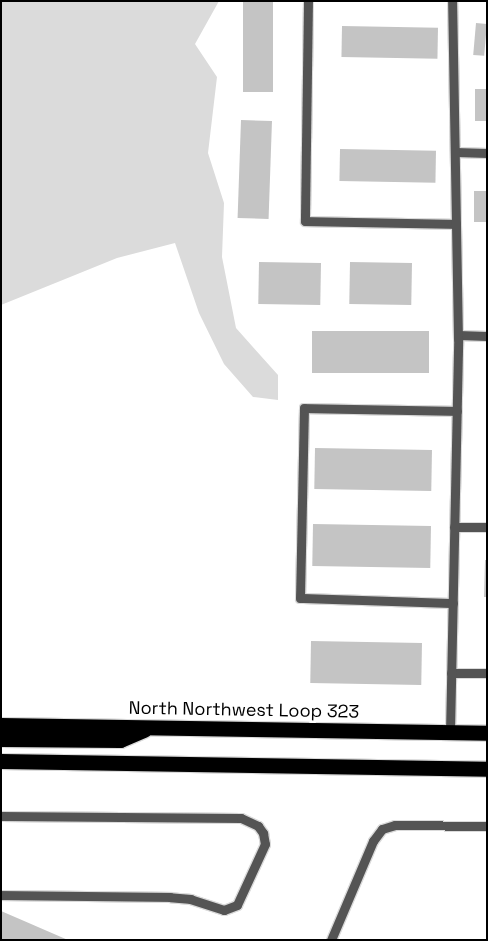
<!DOCTYPE html>
<html>
<head>
<meta charset="utf-8">
<style>
  body { margin:0 }
  #map { position:relative; width:488px; height:941px; overflow:hidden; background:#fff; font-family:"Space Grotesk",sans-serif }
  div>[style] { position:absolute }
  .green>* { inset:0; background:#dbdbdb }
  .building>* { inset:0; background:#c4c4c4; transform-origin:0 0 }
  .roads { filter:drop-shadow(1px 0 #dbdbdb) drop-shadow(-1px 0 #dbdbdb) drop-shadow(0 1px #dbdbdb) drop-shadow(0 -1px #dbdbdb) }
  .lane>* { height:9px; margin:-4.5px; padding:0 4.5px; transform-origin:4.5px; border-radius:4.5px; background:#545454 }
  .highway>* { height:15px; margin:-7.5px; padding:0 7.5px; transform-origin:7.5px; border-radius:7.5px; background:#000 }
  span { translate:-50% -50%; white-space:nowrap; text-align:center; line-height:1.15; -webkit-text-stroke:5px #fff; paint-order:stroke }
  .street-label { font-size:18px; color:#000 }
  .frame { position:absolute; inset:0; border:2px solid #000; pointer-events:none }
</style>
</head>
<body>
<div id="map">
  <div class="green">
    <i style="clip-path:polygon(1px 1px,219px 1px,195px 44px,217px 77px,208px 153px,224px 203px,222px 257px,236px 328px,278px 375px,278px 400px,253px 397px,224px 364px,199px 313px,175px 243px,117px 258px,1px 305px)"></i>
  </div>
  <div class="building">
    <i style="left:243px;top:1px;width:30px;height:91px"></i>
    <i style="left:476px;top:23px;width:11px;height:32px;rotate:5deg"></i>
    <i style="left:342px;top:26px;width:96px;height:31px;rotate:1deg"></i>
    <i style="left:475px;top:89px;width:12px;height:32px"></i>
    <i style="left:241px;top:120px;width:31px;height:98px;rotate:2deg"></i>
    <i style="left:340px;top:149px;width:96px;height:32px;rotate:1deg"></i>
    <i style="left:474px;top:191px;width:13px;height:31px"></i>
    <i style="left:259px;top:262px;width:62px;height:42px;rotate:1deg"></i>
    <i style="left:350px;top:262px;width:62px;height:42px;rotate:1deg"></i>
    <i style="left:312px;top:331px;width:117px;height:42px"></i>
    <i style="left:315px;top:448px;width:117px;height:41px;rotate:1deg"></i>
    <i style="left:313px;top:524px;width:118px;height:42px;rotate:1deg"></i>
    <i style="clip-path:polygon(485px 560px,487px 560px,487px 597px,484px 597px)"></i>
    <i style="left:311px;top:641px;width:111px;height:42px;rotate:1deg"></i>
    <i style="clip-path:polygon(1px 911px,68px 940px,1px 940px)"></i>
  </div>
  <div class="roads">
    <div class="lane">
      <i style="left:308px;top:1px;width:220px;rotate:90.8deg"></i>
      <i style="left:305px;top:221px;width:151px;rotate:1.1deg"></i>
      <i style="left:455px;top:152px;width:32px;rotate:2deg"></i>
      <i style="left:458px;top:335px;width:29px;rotate:2deg"></i>
      <i style="left:454px;top:527px;width:33px"></i>
      <i style="left:453px;top:603px;width:153px;rotate:-178.1deg"></i>
      <i style="left:300px;top:598px;width:190px;rotate:-88.8deg"></i>
      <i style="left:304px;top:408px;width:153px;rotate:1.1deg"></i>
      <i style="left:451px;top:673px;width:36px"></i>
      <i style="left:450px;top:732px;width:393px;rotate:-88.8deg"></i>
      <i style="left:458px;top:339px;width:338px;rotate:-91deg"></i>
      <i style="left:1px;top:816px;width:240px;rotate:0.5deg"></i>
      <i style="left:241px;top:818px;width:19px;rotate:25deg"></i>
      <i style="left:258px;top:826px;width:9px;rotate:54deg"></i>
      <i style="left:263px;top:833px;width:11px;rotate:80deg"></i>
      <i style="left:265px;top:844px;width:67px;rotate:114.7deg"></i>
      <i style="left:237px;top:905px;width:14px;rotate:159deg"></i>
      <i style="left:224px;top:910px;width:35px;rotate:-162deg"></i>
      <i style="left:191px;top:899px;width:21px;rotate:-175deg"></i>
      <i style="left:170px;top:897px;width:169px;rotate:-179.3deg"></i>
      <i style="left:331px;top:940px;width:108px;rotate:-67deg"></i>
      <i style="left:373px;top:841px;width:15px;rotate:-53deg"></i>
      <i style="left:382px;top:829px;width:14px;rotate:-17deg"></i>
      <i style="left:395px;top:825px;width:92px;rotate:0.6deg"></i>
    </div>
    <div class="highway">
      <i style="left:1px;top:725px;width:486px;rotate:0.9deg"></i>
      <i style="left:1px;top:739px;width:119px;rotate:0.5deg"></i>
      <i style="left:120px;top:740px;width:26px;rotate:-23deg"></i>
      <i style="left:1px;top:761px;width:486px;rotate:0.9deg"></i>
    </div>
  </div>
  <div class="street-label">
    <span style="left:244px;top:710px;rotate:1deg">North Northwest Loop 323</span>
  </div>
  <div class="frame"></div>
</div>
</body>
</html>
